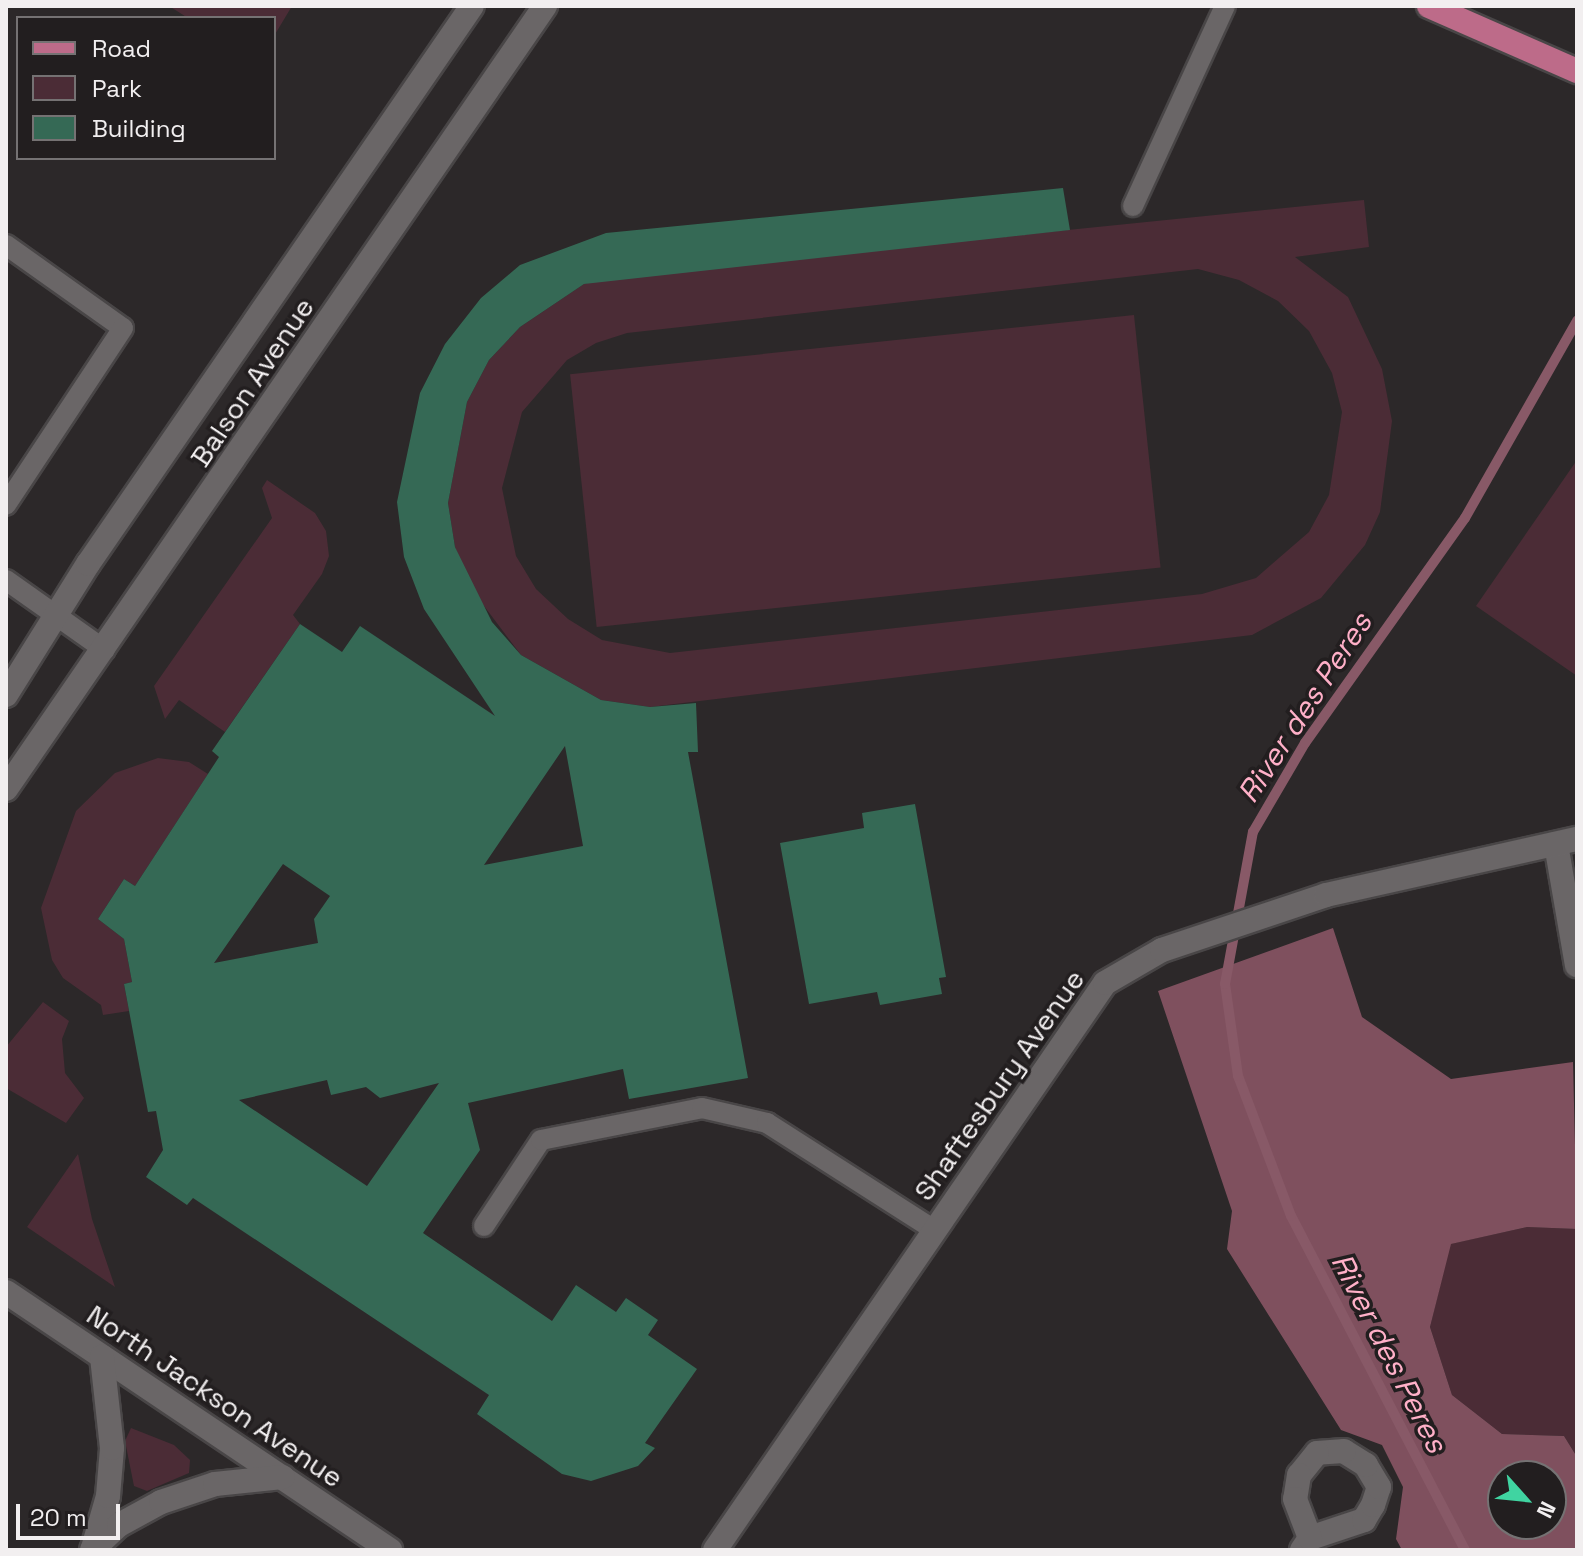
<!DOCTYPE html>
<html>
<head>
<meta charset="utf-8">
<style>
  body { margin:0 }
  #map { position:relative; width:1583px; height:1556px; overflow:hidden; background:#2c2829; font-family:"Space Grotesk",sans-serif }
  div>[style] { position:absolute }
  .green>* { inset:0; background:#4b2c36; transform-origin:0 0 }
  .forest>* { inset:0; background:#7f505e }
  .stream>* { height:10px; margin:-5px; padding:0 5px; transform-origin:5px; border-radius:5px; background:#885967 }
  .building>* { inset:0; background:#356955 }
  .roads { filter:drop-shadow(2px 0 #494647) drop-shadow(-2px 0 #494647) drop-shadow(0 2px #494647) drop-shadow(0 -2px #494647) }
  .service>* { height:20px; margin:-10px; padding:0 10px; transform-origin:10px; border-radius:10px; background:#6a6667 }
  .minor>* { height:24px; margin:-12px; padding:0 12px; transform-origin:12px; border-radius:12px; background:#6a6667 }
  .primary>* { height:24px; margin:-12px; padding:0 12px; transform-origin:12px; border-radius:12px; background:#bd6b89 }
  span { translate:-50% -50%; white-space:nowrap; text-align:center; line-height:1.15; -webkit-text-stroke:7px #221e1f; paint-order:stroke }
  .street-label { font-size:28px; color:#f2eff0 }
  .water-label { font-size:30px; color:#ffb0c8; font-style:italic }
  .frame { position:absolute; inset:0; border:8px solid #f2eff0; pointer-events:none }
  .legend { position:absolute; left:16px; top:16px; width:260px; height:144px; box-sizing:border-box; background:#221e1f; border:2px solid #757273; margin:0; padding:10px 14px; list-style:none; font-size:24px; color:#f2eff0 }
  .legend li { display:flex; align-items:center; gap:16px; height:40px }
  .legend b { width:40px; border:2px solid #757273 }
  .north { position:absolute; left:1487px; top:1460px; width:80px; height:80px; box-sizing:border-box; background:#221e1f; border:2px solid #757273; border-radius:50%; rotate:117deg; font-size:22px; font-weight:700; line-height:32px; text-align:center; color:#f2eff0 }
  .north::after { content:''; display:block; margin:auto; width:28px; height:36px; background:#40d4a1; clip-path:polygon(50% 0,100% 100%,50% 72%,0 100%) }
  .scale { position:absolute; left:16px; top:1504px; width:104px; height:36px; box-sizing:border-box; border:4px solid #f2eff0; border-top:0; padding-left:10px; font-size:24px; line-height:28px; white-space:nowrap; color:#f2eff0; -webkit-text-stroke:6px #221e1f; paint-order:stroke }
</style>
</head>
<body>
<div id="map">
  <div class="green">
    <i style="clip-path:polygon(169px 6px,292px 6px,274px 36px,274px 18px,188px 18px)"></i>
    <i style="clip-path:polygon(evenodd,1364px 200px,1369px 247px,1295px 257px,1348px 297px,1382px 369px,1392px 421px,1380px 512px,1365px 545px,1321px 598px,1252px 635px,650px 707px,601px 700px,521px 655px,472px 590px,455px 547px,448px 503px,467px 402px,489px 360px,520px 327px,584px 284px,615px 276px,1364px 200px,1198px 269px,1239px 280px,1278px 301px,1309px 331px,1332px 373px,1342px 412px,1329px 495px,1309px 532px,1256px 578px,1202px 594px,670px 653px,602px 640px,568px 619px,536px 589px,516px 556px,502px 488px,522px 412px,567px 360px,596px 343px,627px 333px,1198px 269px)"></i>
    <i style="left:1134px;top:315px;width:254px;height:567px;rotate:84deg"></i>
    <i style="clip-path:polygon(1577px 460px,1577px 676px,1476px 606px)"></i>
    <i style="clip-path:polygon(267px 480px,315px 513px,326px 531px,329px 556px,322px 574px,293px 615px,300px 624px,225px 732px,179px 700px,165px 719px,154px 686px,272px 518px,262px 488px)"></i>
    <i style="clip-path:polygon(158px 758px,189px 762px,208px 774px,135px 886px,124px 879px,98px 919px,124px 939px,132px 982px,124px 984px,129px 1011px,103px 1015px,101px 1005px,63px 978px,52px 960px,41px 908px,76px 811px,115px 773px)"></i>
    <i style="clip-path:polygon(43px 1002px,69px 1021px,62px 1039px,65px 1073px,84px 1098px,66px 1123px,6px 1088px,6px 1047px)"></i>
    <i style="clip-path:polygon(78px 1154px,92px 1219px,115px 1287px,27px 1227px)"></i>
    <i style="clip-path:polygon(1527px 1227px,1577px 1229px,1577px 1457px,1564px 1436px,1502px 1434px,1452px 1395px,1430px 1327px,1450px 1244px)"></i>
    <i style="clip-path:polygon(131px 1428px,174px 1445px,190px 1460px,189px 1473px,147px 1491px,134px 1486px,125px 1441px)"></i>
  </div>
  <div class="forest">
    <i style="clip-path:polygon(evenodd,1333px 928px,1362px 1017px,1451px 1079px,1573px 1062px,1577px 1229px,1527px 1227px,1451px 1244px,1430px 1327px,1452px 1395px,1502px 1434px,1564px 1436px,1577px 1457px,1577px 1550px,1402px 1550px,1396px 1539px,1403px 1487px,1382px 1445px,1341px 1430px,1227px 1249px,1232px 1211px,1158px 991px,1333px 928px,1503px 1476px,1551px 1476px,1551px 1524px,1503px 1524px,1503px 1476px)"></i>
  </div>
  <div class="stream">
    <i style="left:1465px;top:1550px;width:377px;rotate:-117.5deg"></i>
    <i style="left:1291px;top:1216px;width:150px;rotate:-110.7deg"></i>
    <i style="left:1238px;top:1076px;width:93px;rotate:-98deg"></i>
    <i style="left:1225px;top:984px;width:155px;rotate:-79.6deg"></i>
    <i style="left:1253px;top:832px;width:103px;rotate:-59.7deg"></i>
    <i style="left:1305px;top:743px;width:276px;rotate:-54.6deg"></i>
    <i style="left:1465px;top:518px;width:227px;rotate:-60.4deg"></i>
  </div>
  <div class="building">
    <i style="clip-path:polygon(evenodd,1063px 188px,1070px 230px,584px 284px,520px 327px,489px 360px,467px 402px,448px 503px,455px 547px,492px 622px,521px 655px,601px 700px,650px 707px,696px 703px,698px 752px,688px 752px,748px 1078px,629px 1099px,623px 1069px,468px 1103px,480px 1150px,423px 1233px,552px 1321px,576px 1285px,616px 1312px,626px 1298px,658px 1320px,648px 1335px,697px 1369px,645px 1443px,655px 1448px,638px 1466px,591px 1481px,562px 1474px,477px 1414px,489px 1395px,193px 1198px,187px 1205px,146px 1177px,163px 1150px,156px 1111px,148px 1112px,124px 984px,132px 982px,124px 939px,98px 919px,124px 879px,135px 886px,219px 757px,212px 751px,300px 624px,342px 652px,360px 626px,495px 716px,424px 609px,404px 557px,397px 502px,420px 393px,445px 344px,481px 298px,520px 265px,606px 233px,1063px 188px,565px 746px,583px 846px,484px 865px,565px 746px,1063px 188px,283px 864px,330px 896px,314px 919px,318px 943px,214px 963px,283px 864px,1063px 188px,327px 1080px,331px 1095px,366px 1087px,380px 1098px,439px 1083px,367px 1186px,239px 1100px,327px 1080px)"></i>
    <i style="clip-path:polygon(915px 804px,946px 977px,939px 978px,942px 994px,880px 1005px,877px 992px,809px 1004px,780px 843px,864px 828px,862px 813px)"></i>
  </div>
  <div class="roads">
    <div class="service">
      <i style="left:1133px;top:206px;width:220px;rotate:-65.3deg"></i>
      <i style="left:6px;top:245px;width:143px;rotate:35.4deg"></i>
      <i style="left:123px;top:328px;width:212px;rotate:123.5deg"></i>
      <i style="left:6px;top:580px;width:121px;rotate:35.3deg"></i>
      <i style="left:484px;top:1226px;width:103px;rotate:-56.5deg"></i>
      <i style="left:541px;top:1140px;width:164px;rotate:-11.2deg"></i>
      <i style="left:702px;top:1108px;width:67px;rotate:13deg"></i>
      <i style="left:767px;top:1123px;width:198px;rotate:32.6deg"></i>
    </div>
    <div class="minor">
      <i style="left:6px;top:695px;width:155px;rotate:-58deg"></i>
      <i style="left:88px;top:564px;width:677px;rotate:-55.47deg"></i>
      <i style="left:6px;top:789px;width:951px;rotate:-55.46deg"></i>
      <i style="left:1556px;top:844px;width:123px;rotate:80.2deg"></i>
      <i style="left:6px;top:1292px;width:463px;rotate:33.9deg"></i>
      <i style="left:93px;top:1548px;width:54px;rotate:-73.9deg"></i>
      <i style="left:108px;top:1496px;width:48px;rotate:-85.2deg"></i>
      <i style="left:112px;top:1448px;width:92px;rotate:-96.3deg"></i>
      <i style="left:92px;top:1550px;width:37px;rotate:-43deg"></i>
      <i style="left:119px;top:1525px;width:48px;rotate:-28.7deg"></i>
      <i style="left:161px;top:1502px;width:57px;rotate:-18.4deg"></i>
      <i style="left:215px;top:1484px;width:68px;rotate:-5.9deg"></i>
      <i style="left:715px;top:1550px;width:688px;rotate:-55.48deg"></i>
      <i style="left:1105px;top:983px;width:66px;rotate:-30.1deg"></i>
      <i style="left:1162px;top:950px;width:173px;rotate:-18.5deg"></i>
      <i style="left:1326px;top:895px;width:257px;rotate:-12.6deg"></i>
      <i style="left:1302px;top:1550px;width:14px;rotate:-56deg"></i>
      <i style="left:1310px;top:1538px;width:57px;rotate:-18.4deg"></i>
      <i style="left:1364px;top:1520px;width:17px;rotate:-59deg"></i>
      <i style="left:1373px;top:1505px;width:19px;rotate:-72deg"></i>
      <i style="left:1379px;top:1487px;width:26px;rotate:-121deg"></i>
      <i style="left:1366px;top:1465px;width:26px;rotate:-148deg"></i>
      <i style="left:1344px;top:1451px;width:27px;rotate:176deg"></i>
      <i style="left:1317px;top:1453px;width:28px;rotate:129deg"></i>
      <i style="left:1299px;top:1475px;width:24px;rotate:99deg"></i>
      <i style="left:1295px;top:1499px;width:42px;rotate:69deg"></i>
    </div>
    <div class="primary">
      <i style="left:1429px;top:6px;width:162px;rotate:23.7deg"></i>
    </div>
  </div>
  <div class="street-label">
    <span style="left:252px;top:382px;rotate:-56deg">Balson Avenue</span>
    <span style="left:999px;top:1085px;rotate:-55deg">Shaftesbury Avenue</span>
    <span style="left:215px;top:1396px;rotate:34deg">North Jackson Avenue</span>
  </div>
  <div class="water-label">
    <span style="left:1305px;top:708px;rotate:-57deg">River des Peres</span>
    <span style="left:1389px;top:1353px;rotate:63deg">River des Peres</span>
  </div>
  <div class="frame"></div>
  <ul class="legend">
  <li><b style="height:10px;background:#bd6b89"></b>Road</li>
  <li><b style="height:22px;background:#4b2c36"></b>Park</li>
  <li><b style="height:22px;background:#356955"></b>Building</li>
  </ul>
  <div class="north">N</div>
  <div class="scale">20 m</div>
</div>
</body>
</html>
